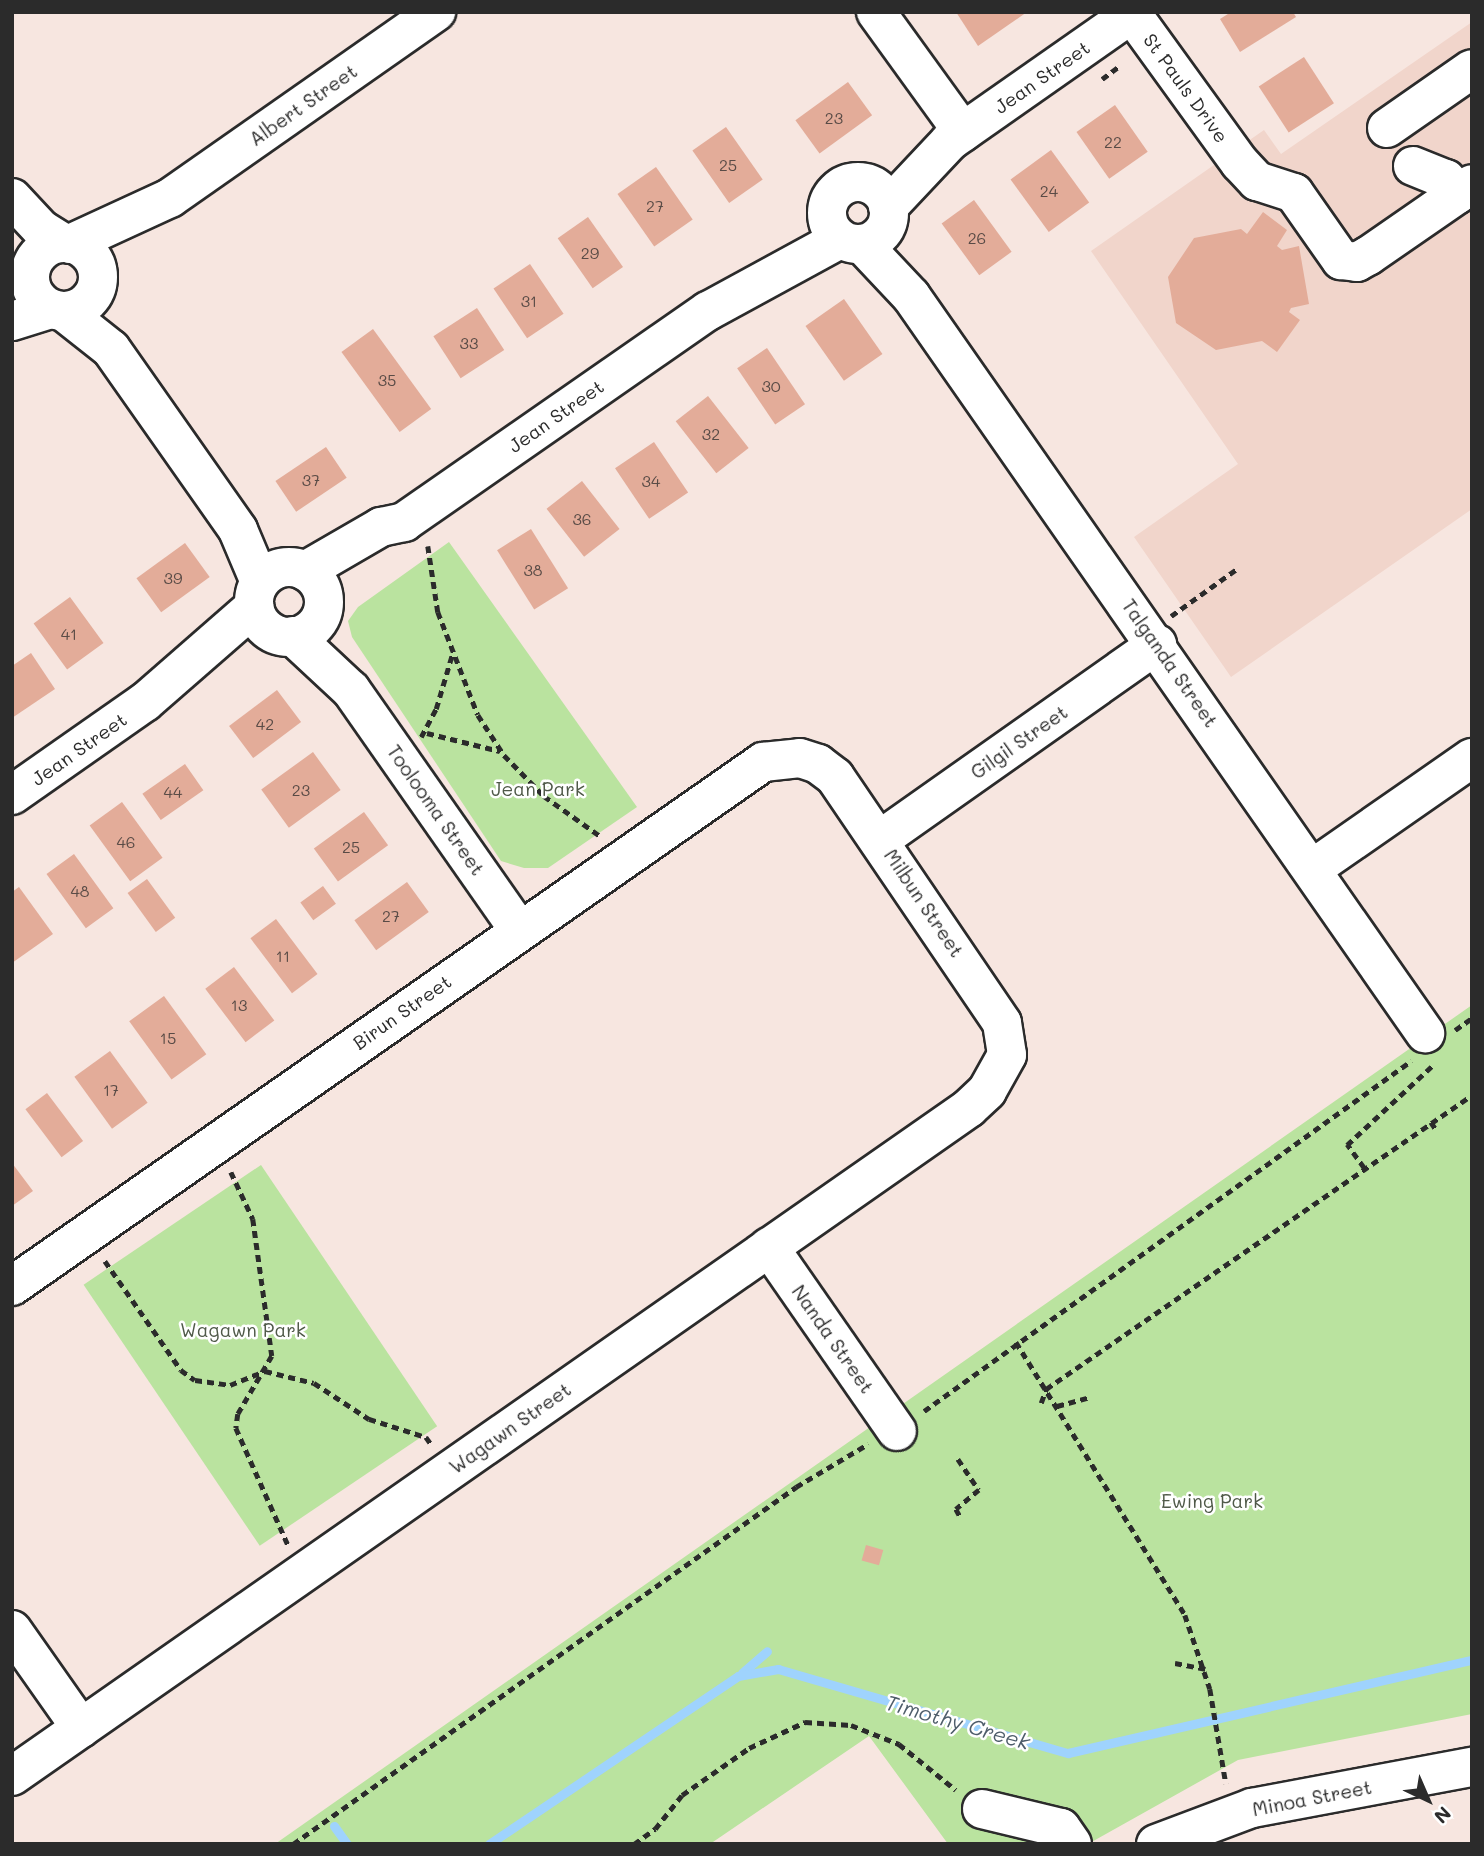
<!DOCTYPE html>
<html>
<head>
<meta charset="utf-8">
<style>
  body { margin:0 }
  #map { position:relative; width:1484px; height:1856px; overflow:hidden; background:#f7e6e0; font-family:Mali,sans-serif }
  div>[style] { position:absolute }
  .built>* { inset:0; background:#f1d5cb }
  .green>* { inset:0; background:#bae39f; transform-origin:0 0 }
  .stream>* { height:9px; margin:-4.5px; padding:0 4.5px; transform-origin:4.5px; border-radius:4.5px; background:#9fd3fd }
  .building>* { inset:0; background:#e3ac99; transform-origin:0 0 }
  .path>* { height:4.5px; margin-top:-2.25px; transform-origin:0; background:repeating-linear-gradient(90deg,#2b2b2b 0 7px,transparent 0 12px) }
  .roads { filter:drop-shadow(2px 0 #2b2b2b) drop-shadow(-2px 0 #2b2b2b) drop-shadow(0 2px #2b2b2b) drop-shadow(0 -2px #2b2b2b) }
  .minor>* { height:38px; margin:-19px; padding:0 19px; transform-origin:19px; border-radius:19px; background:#fff }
  .minor>.ring { margin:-19px; padding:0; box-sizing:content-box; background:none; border:38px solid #fff; border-radius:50% }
  span { translate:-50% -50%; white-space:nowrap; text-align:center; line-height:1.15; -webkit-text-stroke:5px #fff; paint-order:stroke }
  .number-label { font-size:16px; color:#594b46 }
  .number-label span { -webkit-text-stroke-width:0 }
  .street-label { font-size:19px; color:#2b2b2b }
  .park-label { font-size:19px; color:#4f5948 }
  .water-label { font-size:21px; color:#4e5d6a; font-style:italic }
  .frame { position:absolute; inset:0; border:14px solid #2b2b2b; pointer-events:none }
  .north { position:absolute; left:1393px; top:1765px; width:70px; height:70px; -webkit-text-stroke:5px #fff; paint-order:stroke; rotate:136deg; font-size:19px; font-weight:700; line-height:28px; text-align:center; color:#2b2b2b }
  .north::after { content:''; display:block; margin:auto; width:24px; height:32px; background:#2b2b2b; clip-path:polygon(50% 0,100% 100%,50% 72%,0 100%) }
</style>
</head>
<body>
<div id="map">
  <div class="built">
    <i style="clip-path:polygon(1472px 22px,1472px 509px,1231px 677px,1134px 537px,1238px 464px,1091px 251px,1264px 130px,1281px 154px)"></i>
  </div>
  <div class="green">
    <i style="clip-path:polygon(449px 542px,637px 807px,548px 868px,524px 868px,501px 861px,352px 637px,348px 621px,358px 607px)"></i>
    <i style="clip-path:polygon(1472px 1005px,1472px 1714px,1238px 1760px,1088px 1844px,948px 1844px,869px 1736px,710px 1844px,275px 1844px)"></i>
    <i style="left:261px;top:1165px;width:315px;height:214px;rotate:56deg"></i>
  </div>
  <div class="stream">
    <i style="left:742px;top:1673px;width:33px;rotate:-41deg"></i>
    <i style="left:334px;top:1826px;width:22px;rotate:54deg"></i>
    <i style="left:489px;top:1844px;width:300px;rotate:-34deg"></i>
    <i style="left:738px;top:1676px;width:41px;rotate:-9.9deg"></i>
    <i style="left:778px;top:1669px;width:302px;rotate:16.2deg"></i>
    <i style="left:1068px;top:1753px;width:415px;rotate:-13deg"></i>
  </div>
  <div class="building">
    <i style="clip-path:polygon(956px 12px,1027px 12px,978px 46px)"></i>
    <i style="clip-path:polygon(1231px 12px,1293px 12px,1296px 17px,1240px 52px,1220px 19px)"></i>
    <i style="left:1304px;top:57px;width:55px;height:54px;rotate:57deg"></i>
    <i style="left:848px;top:82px;width:41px;height:65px;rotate:54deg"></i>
    <i style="left:1115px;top:105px;width:57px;height:47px;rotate:55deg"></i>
    <i style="left:726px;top:127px;width:64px;height:41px;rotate:55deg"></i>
    <i style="left:1051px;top:150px;width:65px;height:50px;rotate:54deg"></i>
    <i style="left:656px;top:167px;width:64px;height:47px;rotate:55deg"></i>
    <i style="left:974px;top:200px;width:64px;height:40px;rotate:54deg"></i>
    <i style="clip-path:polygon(1263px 212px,1287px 230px,1277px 246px,1282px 250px,1299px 246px,1309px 304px,1291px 308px,1289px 312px,1300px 320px,1277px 352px,1262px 341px,1216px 350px,1176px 323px,1168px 277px,1194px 238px,1241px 229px,1247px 234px)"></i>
    <i style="left:588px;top:217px;width:61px;height:37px;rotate:55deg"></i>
    <i style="left:530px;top:264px;width:60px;height:44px;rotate:56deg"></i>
    <i style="left:844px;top:299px;width:67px;height:47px;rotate:55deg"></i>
    <i style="left:477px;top:308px;width:50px;height:52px;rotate:57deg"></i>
    <i style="left:373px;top:329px;width:99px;height:39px;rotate:54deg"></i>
    <i style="left:767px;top:348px;width:68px;height:36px;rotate:56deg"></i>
    <i style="left:708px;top:396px;width:66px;height:41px;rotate:52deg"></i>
    <i style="left:654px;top:442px;width:61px;height:47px;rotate:56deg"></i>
    <i style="left:326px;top:447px;width:37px;height:61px;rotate:56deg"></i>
    <i style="left:582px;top:481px;width:61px;height:45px;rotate:52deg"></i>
    <i style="left:531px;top:529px;width:70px;height:40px;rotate:58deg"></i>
    <i style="left:185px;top:543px;width:42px;height:60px;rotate:54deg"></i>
    <i style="left:70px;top:597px;width:57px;height:45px;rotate:54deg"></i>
    <i style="clip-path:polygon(31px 653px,55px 689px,12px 718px,12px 666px)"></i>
    <i style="left:277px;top:690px;width:40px;height:60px;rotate:53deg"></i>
    <i style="left:313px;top:752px;width:47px;height:64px;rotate:54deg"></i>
    <i style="left:185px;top:764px;width:32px;height:52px;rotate:55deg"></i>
    <i style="left:122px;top:802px;width:69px;height:40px;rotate:54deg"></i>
    <i style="left:364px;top:812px;width:41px;height:62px;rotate:54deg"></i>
    <i style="left:74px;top:854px;width:67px;height:34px;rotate:54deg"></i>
    <i style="left:147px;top:879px;width:48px;height:24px;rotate:54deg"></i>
    <i style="left:407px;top:882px;width:37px;height:65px;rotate:54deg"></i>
    <i style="left:323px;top:886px;width:22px;height:28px;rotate:54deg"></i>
    <i style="clip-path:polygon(19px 887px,53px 934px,12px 963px,12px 892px)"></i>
    <i style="left:276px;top:919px;width:69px;height:32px;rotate:53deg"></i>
    <i style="left:234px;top:967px;width:67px;height:36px;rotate:53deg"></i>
    <i style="left:164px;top:996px;width:72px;height:43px;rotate:54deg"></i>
    <i style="left:110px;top:1051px;width:64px;height:44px;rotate:54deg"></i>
    <i style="left:47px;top:1093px;width:60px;height:27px;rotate:53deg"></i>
    <i style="clip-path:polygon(12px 1163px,33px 1191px,12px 1206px)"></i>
    <i style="left:866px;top:1545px;width:18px;height:16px;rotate:16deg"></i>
  </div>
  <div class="path">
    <i style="left:1102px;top:79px;width:20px;rotate:-37deg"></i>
    <i style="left:428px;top:546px;width:67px;rotate:81.4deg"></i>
    <i style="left:438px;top:612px;width:110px;rotate:68.8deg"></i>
    <i style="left:478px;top:715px;width:48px;rotate:57deg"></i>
    <i style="left:504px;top:755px;width:57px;rotate:45.7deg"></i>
    <i style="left:544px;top:796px;width:69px;rotate:35.5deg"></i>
    <i style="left:1171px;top:616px;width:82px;rotate:-35.6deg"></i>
    <i style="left:427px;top:733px;width:75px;rotate:13.9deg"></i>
    <i style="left:421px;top:737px;width:32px;rotate:-62deg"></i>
    <i style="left:436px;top:709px;width:56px;rotate:-73.5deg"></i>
    <i style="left:1455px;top:1030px;width:21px;rotate:-35deg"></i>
    <i style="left:1431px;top:1122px;width:11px;rotate:56deg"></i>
    <i style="left:1364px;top:1168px;width:29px;rotate:-126deg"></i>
    <i style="left:1347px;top:1145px;width:117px;rotate:-42.9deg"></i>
    <i style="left:231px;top:1172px;width:52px;rotate:64.9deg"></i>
    <i style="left:253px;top:1219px;width:138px;rotate:82.1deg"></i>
    <i style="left:272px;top:1356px;width:67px;rotate:120.4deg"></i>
    <i style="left:238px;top:1414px;width:14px;rotate:98deg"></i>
    <i style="left:236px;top:1428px;width:128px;rotate:66deg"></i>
    <i style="left:105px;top:1261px;width:133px;rotate:55.1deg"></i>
    <i style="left:181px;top:1370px;width:17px;rotate:36deg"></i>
    <i style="left:195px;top:1380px;width:35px;rotate:8deg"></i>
    <i style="left:230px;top:1385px;width:38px;rotate:-22deg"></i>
    <i style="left:265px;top:1371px;width:50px;rotate:13.8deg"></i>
    <i style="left:314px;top:1383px;width:66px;rotate:33.2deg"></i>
    <i style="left:369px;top:1419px;width:60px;rotate:17.5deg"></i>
    <i style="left:426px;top:1437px;width:9px;rotate:54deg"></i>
    <i style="left:1016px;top:1342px;width:321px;rotate:58.2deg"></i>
    <i style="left:1185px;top:1615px;width:78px;rotate:71.3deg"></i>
    <i style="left:1210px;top:1689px;width:96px;rotate:80.4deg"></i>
    <i style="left:1041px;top:1403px;width:15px;rotate:-70deg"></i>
    <i style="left:1046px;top:1389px;width:518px;rotate:-34.61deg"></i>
    <i style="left:1057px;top:1406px;width:35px;rotate:-15deg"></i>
    <i style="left:924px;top:1411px;width:600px;rotate:-35.7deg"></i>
    <i style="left:958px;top:1459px;width:37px;rotate:56deg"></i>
    <i style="left:979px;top:1490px;width:30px;rotate:140deg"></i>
    <i style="left:956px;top:1509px;width:10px;rotate:61deg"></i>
    <i style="left:1175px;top:1663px;width:31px;rotate:11deg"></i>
    <i style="left:293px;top:1844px;width:617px;rotate:-35.36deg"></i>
    <i style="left:796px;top:1487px;width:84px;rotate:-30.8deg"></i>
    <i style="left:634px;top:1844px;width:26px;rotate:-36deg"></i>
    <i style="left:655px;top:1829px;width:43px;rotate:-51.5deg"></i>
    <i style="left:682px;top:1795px;width:82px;rotate:-35deg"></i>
    <i style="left:749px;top:1748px;width:62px;rotate:-24.9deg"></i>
    <i style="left:805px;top:1722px;width:46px;rotate:3.7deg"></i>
    <i style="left:851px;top:1725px;width:52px;rotate:21.6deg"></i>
    <i style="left:899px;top:1744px;width:73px;rotate:38.9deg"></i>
  </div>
  <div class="roads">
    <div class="minor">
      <i style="left:876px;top:12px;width:148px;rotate:54.1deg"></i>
      <i style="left:1132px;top:14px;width:184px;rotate:54.1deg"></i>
      <i style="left:1240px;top:163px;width:25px;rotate:47deg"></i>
      <i style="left:1257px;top:181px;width:39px;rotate:18deg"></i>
      <i style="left:1294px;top:193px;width:82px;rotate:55deg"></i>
      <i style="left:1341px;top:260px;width:16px;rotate:7deg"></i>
      <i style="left:1357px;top:262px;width:13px;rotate:-29deg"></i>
      <i style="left:1368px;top:256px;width:126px;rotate:-34.7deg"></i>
      <i style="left:1387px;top:128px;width:103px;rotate:-34.8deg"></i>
      <i style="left:1413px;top:166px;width:35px;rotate:22deg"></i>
      <i style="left:1446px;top:179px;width:19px;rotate:54deg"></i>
      <i class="ring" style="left:827px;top:182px;width:24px;height:24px"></i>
      <i style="left:12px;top:198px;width:42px;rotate:46.9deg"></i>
      <i style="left:41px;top:229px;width:26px;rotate:32deg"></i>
      <i style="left:888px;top:207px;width:91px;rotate:-46.8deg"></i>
      <i style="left:950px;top:141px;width:225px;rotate:-35deg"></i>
      <i class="ring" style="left:30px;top:243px;width:30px;height:30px"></i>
      <i style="left:70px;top:244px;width:110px;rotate:-24.7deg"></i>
      <i style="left:170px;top:198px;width:325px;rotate:-35deg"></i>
      <i style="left:862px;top:244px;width:71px;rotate:46.7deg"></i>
      <i style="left:911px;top:296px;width:899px;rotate:55.11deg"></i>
      <i style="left:63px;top:311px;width:61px;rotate:38.4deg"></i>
      <i style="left:111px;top:349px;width:221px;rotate:54.9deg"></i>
      <i style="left:238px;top:530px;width:56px;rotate:67.1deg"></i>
      <i style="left:12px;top:321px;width:41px;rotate:-17.1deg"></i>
      <i class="ring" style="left:254px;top:567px;width:32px;height:32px"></i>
      <i style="left:305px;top:571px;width:88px;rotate:-30.1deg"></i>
      <i style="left:381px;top:527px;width:24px;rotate:-12deg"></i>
      <i style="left:404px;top:522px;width:370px;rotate:-34.8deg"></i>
      <i style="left:708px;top:311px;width:150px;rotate:-28.6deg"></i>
      <i style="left:293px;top:636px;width:79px;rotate:43deg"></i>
      <i style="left:351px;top:690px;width:293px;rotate:55deg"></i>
      <i style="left:12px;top:795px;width:162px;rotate:-35deg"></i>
      <i style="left:145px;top:702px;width:145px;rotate:-41.1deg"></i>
      <i style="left:881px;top:839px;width:338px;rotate:-35.2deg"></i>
      <i style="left:1312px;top:869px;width:195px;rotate:-34.8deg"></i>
      <i style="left:769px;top:1247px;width:224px;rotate:55.2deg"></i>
      <i style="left:12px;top:1286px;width:916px;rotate:-34.9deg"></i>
      <i style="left:763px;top:762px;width:37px;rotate:-6deg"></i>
      <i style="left:800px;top:758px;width:19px;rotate:18deg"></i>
      <i style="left:818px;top:764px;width:21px;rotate:37deg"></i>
      <i style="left:835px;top:777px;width:297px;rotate:55.8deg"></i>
      <i style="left:1002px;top:1023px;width:32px;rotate:81deg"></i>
      <i style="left:1007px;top:1055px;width:41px;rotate:119.1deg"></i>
      <i style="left:987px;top:1091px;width:25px;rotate:137deg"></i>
      <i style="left:969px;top:1108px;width:1167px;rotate:145.08deg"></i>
      <i style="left:12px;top:1630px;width:120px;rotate:54.9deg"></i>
      <i style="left:982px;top:1809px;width:81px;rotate:13.5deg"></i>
      <i style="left:1061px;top:1828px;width:19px;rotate:55deg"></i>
      <i style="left:1156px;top:1844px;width:103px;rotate:-20.6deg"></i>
      <i style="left:1252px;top:1808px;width:224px;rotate:-10.6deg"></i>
    </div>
  </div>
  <div class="number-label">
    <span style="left:834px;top:118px">23</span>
    <span style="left:1113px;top:142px">22</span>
    <span style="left:728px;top:165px">25</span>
    <span style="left:1049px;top:191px">24</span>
    <span style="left:655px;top:206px">27</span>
    <span style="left:977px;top:238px">26</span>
    <span style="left:590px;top:253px">29</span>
    <span style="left:529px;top:301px">31</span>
    <span style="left:469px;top:343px">33</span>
    <span style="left:387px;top:380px">35</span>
    <span style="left:771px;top:386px">30</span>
    <span style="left:711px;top:434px">32</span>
    <span style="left:311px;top:480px">37</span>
    <span style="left:651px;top:481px">34</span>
    <span style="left:582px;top:519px">36</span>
    <span style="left:533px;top:570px">38</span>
    <span style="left:173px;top:578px">39</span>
    <span style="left:69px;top:634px">41</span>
    <span style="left:265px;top:724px">42</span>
    <span style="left:301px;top:790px">23</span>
    <span style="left:173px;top:792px">44</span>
    <span style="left:126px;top:842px">46</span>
    <span style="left:351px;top:847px">25</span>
    <span style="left:80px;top:891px">48</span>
    <span style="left:391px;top:916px">27</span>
    <span style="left:283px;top:956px">11</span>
    <span style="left:239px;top:1005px">13</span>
    <span style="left:168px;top:1038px">15</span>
    <span style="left:111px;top:1090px">17</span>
  </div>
  <div class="street-label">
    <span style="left:1042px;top:77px;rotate:-35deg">Jean Street</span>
    <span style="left:1186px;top:88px;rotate:54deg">St Pauls Drive</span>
    <span style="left:303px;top:105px;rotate:-35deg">Albert Street</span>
    <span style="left:556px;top:416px;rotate:-35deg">Jean Street</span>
    <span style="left:1170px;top:663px;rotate:55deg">Talganda Street</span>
    <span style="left:1019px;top:742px;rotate:-35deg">Gilgil Street</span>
    <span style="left:79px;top:749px;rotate:-35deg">Jean Street</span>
    <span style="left:436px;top:810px;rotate:55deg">Toolooma Street</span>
    <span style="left:924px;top:903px;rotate:56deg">Milbun Street</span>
    <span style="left:402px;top:1012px;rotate:-35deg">Birun Street</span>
    <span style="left:833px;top:1339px;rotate:55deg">Nanda Street</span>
    <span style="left:510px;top:1428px;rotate:-35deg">Wagawn Street</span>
    <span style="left:1312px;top:1798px;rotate:-11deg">Minoa Street</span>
  </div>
  <div class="park-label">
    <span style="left:538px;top:789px">Jean Park</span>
    <span style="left:243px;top:1330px">Wagawn Park</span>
    <span style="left:1212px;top:1501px">Ewing Park</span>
  </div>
  <div class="water-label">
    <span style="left:958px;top:1722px;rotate:16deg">Timothy Creek</span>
  </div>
  <div class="frame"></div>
  <div class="north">N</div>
</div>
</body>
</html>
